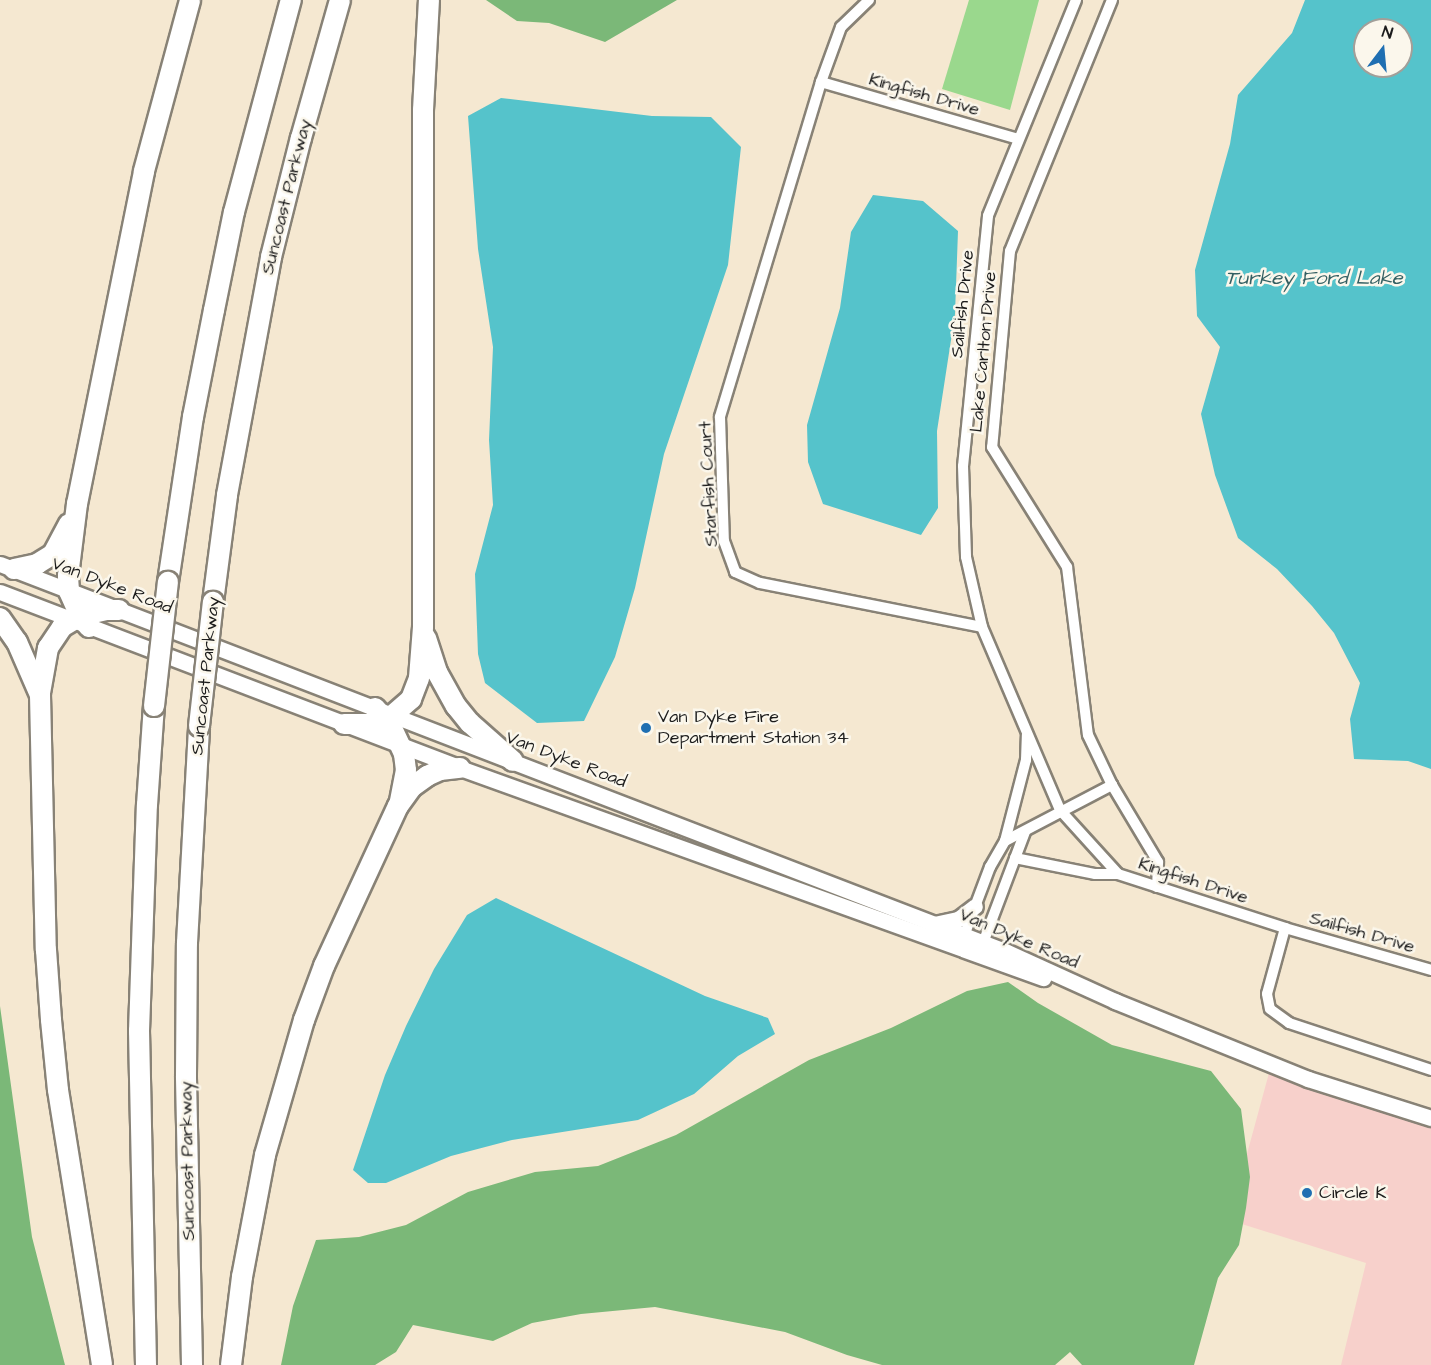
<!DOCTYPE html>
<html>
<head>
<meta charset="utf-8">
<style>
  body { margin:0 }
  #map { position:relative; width:1431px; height:1365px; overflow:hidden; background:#f5e8d1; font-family:"Architects Daughter",sans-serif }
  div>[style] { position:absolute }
  .built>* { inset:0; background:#f7d0cb }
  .green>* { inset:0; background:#9ad88d }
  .forest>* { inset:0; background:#7bb878 }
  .water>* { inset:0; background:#55c3cb }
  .roads { filter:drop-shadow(2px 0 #888276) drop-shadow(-2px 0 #888276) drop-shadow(0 2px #888276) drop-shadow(0 -2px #888276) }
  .street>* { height:10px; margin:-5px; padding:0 5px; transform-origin:5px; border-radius:5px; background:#fff }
  .secondary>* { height:15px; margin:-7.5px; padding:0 7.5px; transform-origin:7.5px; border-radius:7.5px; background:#fff }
  .highway>* { height:20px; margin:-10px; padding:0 10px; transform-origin:10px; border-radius:10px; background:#fff }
  .bridges { filter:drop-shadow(2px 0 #888276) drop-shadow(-2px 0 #888276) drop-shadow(0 2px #888276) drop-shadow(0 -2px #888276) }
  .highway-bridge>* { height:20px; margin:-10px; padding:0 10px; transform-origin:10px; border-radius:10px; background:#fff }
  .dots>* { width:16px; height:16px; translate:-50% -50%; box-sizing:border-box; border:3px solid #fbf7ec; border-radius:50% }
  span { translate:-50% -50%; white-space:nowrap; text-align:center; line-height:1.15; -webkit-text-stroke:5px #fbf7ec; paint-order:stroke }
  .street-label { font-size:18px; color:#1c1c1c }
  .poi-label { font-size:18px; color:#1c1c1c }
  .left { translate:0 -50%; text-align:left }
  .water-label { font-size:20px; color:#335f62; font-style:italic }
  .north { position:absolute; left:1353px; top:18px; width:60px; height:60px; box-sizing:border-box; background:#fbf7ec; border:2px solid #a29f99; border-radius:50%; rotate:16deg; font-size:16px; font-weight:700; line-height:24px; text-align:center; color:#1c1c1c }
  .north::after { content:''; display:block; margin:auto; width:21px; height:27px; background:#1f6fb2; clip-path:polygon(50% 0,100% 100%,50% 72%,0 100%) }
</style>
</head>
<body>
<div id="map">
  <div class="built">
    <i style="clip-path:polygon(1269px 1073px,1431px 1128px,1431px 1365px,1341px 1365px,1366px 1263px,1229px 1220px)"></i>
  </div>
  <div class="green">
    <i style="clip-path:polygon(969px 0,1039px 0,1010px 110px,942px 89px)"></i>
  </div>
  <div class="forest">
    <i style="clip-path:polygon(486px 0,677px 0,605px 42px,549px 23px,517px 21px)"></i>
    <i style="clip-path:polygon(1008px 982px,1038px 1003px,1112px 1045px,1211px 1071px,1241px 1109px,1250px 1177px,1246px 1208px,1239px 1245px,1218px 1278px,1194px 1365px,1082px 1365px,1070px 1352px,1055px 1365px,882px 1365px,847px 1355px,785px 1332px,655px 1307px,581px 1314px,532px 1323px,493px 1341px,413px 1325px,396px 1352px,375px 1365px,281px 1365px,293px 1306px,316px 1240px,359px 1237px,406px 1225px,468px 1192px,535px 1172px,598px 1166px,676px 1135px,809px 1060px,891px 1028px,967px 991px)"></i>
    <i style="clip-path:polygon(0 1006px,32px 1237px,65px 1365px,0 1365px)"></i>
  </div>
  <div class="water">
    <i style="clip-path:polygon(evenodd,1305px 0,1431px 0,1431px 769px,1408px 761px,1354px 759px,1350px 719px,1360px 683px,1334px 633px,1312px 606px,1277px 569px,1238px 538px,1215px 475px,1201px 414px,1220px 347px,1197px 316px,1195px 270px,1230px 144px,1238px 95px,1292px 33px,1305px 0,1365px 30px,1401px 30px,1401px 66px,1365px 66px,1365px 30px)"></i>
    <i style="clip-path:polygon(501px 98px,652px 116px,711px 117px,741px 147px,728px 265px,664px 454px,635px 588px,615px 657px,584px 721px,537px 723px,485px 683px,478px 654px,475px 574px,493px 505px,489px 440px,493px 347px,478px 249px,468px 116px)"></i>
    <i style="clip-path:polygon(873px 195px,923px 201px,958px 231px,955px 314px,937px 431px,938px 508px,921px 535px,823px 504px,808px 462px,807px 425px,840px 308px,851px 232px)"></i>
    <i style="clip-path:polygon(496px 898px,705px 996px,768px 1018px,775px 1034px,738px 1056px,694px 1094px,638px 1120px,512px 1140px,451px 1156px,386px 1183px,368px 1183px,353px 1170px,385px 1075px,406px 1026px,434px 969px,467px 915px)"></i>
  </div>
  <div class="roads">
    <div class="street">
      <i style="left:869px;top:0;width:39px;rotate:136deg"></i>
      <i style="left:841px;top:27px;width:59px;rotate:110deg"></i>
      <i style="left:821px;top:82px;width:350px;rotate:106.8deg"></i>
      <i style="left:720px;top:417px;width:124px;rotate:88.2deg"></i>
      <i style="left:724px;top:541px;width:33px;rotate:70deg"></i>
      <i style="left:735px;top:572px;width:27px;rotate:24deg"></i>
      <i style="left:760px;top:583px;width:226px;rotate:11.2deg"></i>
      <i style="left:1076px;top:0;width:233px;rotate:112.2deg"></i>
      <i style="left:988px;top:216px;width:251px;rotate:95.7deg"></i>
      <i style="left:963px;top:466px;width:91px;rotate:88.1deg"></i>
      <i style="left:966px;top:557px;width:72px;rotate:77.1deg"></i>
      <i style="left:982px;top:627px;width:199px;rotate:66.9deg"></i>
      <i style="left:1060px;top:810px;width:86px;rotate:47.8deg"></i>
      <i style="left:1118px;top:874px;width:176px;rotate:17.9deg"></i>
      <i style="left:1285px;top:928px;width:152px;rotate:16deg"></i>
      <i style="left:1112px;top:0;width:271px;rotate:112.1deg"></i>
      <i style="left:1010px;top:251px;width:197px;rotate:95.2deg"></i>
      <i style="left:992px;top:447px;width:142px;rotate:58deg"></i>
      <i style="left:1067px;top:567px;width:169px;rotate:82.9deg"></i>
      <i style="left:1088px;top:735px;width:55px;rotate:64.4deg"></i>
      <i style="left:1112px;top:785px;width:90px;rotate:59.1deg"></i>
      <i style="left:1158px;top:862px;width:25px;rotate:92deg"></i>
      <i style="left:821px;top:82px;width:205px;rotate:16.1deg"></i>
      <i style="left:1005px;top:841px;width:84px;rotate:-75.5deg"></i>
      <i style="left:1026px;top:760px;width:25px;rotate:-88deg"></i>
      <i style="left:1015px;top:858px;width:82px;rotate:11.3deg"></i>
      <i style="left:1095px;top:874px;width:23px"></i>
      <i style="left:1285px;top:928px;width:68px;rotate:105.3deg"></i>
      <i style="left:1267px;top:994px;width:15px;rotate:79deg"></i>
      <i style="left:1270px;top:1009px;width:24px;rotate:36deg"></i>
      <i style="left:1289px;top:1023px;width:150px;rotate:18.3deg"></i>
      <i style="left:965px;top:941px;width:5px;rotate:-101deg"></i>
      <i style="left:964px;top:936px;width:74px;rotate:-69.4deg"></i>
      <i style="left:990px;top:867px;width:30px;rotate:-60deg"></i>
      <i style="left:1005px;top:841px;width:121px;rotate:-27.6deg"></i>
      <i style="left:978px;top:945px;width:5px;rotate:-22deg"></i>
      <i style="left:983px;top:943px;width:119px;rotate:-69.3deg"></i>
    </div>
    <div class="secondary">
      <i style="left:0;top:564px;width:1079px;rotate:21.07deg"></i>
      <i style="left:1007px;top:952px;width:119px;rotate:24.4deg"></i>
      <i style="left:1115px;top:1001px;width:208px;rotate:22deg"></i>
      <i style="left:1308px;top:1079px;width:129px;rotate:17.6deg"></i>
      <i style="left:0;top:592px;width:493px;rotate:20.9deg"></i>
      <i style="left:460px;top:768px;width:620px;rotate:19.81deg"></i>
      <i style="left:934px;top:924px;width:25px;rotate:-12deg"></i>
      <i style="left:958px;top:919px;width:21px;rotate:-37deg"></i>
    </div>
    <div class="highway">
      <i style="left:14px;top:569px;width:24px;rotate:-12deg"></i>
      <i style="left:37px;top:564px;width:19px;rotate:-32deg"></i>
      <i style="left:53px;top:554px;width:34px;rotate:-62deg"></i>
      <i style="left:168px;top:582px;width:167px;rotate:-81.4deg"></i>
      <i style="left:193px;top:417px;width:109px;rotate:-78.9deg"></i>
      <i style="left:214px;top:310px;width:100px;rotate:-78.5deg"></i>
      <i style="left:234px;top:212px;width:220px;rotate:-75deg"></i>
      <i style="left:213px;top:602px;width:108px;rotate:-82.5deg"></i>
      <i style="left:227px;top:495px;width:242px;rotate:-79.5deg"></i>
      <i style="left:271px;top:257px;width:123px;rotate:-75.9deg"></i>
      <i style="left:301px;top:138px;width:143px;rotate:-74.2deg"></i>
      <i style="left:0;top:618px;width:29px;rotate:55deg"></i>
      <i style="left:17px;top:642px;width:58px;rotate:66.5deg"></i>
      <i style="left:40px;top:695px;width:255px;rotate:88.7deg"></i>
      <i style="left:46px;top:950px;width:70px;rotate:85.9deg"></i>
      <i style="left:51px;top:1020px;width:70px;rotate:84.3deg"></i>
      <i style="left:58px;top:1090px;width:278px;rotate:80.9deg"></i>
      <i style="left:89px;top:627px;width:14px;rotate:-129deg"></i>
      <i style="left:80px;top:616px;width:27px;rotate:-114deg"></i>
      <i style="left:69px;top:591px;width:15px;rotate:-94deg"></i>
      <i style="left:68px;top:576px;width:73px;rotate:-82.9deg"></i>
      <i style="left:77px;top:504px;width:340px;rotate:-78.6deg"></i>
      <i style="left:144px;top:171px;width:177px;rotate:-74.9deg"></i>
      <i style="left:426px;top:638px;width:36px;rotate:72deg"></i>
      <i style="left:437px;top:672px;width:39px;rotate:61deg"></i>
      <i style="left:456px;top:706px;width:22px;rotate:51deg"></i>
      <i style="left:470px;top:723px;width:57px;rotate:41.5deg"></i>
      <i style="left:40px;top:693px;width:46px;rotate:-79.9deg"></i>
      <i style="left:48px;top:648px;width:25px;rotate:-56deg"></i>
      <i style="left:62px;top:627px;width:21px;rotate:-31deg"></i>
      <i style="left:80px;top:616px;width:26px;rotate:-13deg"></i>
      <i style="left:105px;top:610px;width:14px"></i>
      <i style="left:375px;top:708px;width:24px;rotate:48deg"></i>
      <i style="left:391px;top:726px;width:31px;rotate:65deg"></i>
      <i style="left:404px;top:754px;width:16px;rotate:83deg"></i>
      <i style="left:406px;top:770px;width:32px;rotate:101deg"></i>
      <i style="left:344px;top:724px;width:25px"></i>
      <i style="left:369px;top:724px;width:18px;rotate:-13deg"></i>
      <i style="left:387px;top:720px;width:32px;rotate:-41deg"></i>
      <i style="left:411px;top:699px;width:22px;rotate:-69deg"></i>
      <i style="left:419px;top:678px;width:51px;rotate:-85.5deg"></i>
      <i style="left:423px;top:627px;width:517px;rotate:-90deg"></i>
      <i style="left:423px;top:110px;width:110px;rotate:-86.9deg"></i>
      <i style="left:146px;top:1365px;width:334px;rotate:-91.2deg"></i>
      <i style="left:139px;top:1031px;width:226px;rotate:-88deg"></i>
      <i style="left:147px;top:805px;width:99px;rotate:-86deg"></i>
      <i style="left:192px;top:1365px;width:289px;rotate:-91.2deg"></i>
      <i style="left:186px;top:1076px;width:133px;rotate:-89.6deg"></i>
      <i style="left:187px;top:943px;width:217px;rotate:-86.8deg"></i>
      <i style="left:231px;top:1365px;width:89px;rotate:-82.9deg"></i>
      <i style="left:242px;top:1277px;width:124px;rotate:-79.3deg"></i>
      <i style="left:265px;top:1155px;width:141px;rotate:-73.9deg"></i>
      <i style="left:304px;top:1020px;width:58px;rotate:-69.7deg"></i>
      <i style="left:324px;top:966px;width:176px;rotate:-65.2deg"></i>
      <i style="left:398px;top:806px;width:24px;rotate:-54deg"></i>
      <i style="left:412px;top:787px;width:19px;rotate:-36deg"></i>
      <i style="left:427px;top:776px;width:14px;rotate:-25deg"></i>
      <i style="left:440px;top:770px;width:20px;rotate:-6deg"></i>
    </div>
  </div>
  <div class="bridges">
    <div class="highway-bridge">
      <i style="left:154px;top:706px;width:125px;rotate:-83.6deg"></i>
      <i style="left:199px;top:726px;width:125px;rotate:-83.6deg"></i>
    </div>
  </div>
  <div class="dots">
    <i style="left:646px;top:728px;background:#1f6fb2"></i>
    <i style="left:1307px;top:1193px;background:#1f6fb2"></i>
  </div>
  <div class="street-label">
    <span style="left:924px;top:95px;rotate:16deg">Kingfish Drive</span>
    <span style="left:287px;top:197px;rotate:-76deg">Suncoast Parkway</span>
    <span style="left:963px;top:304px;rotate:-84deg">Sailfish Drive</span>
    <span style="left:984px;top:352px;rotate:-85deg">Lake Carlton Drive</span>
    <span style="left:709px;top:484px;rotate:-93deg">Starfish Court</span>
    <span style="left:112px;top:586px;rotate:21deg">Van Dyke Road</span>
    <span style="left:206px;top:676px;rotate:-84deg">Suncoast Parkway</span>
    <span style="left:566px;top:760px;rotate:21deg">Van Dyke Road</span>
    <span style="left:1193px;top:881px;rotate:18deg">Kingfish Drive</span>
    <span style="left:1362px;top:933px;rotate:16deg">Sailfish Drive</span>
    <span style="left:1019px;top:939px;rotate:23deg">Van Dyke Road</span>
    <span style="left:188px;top:1161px;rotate:-91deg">Suncoast Parkway</span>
  </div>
  <div class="poi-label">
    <span class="left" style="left:658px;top:728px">Van Dyke Fire<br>Department Station 34</span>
    <span class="left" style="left:1319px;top:1193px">Circle K</span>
  </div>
  <div class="water-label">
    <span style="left:1314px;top:278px">Turkey Ford Lake</span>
  </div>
  <div class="north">N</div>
</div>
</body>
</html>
